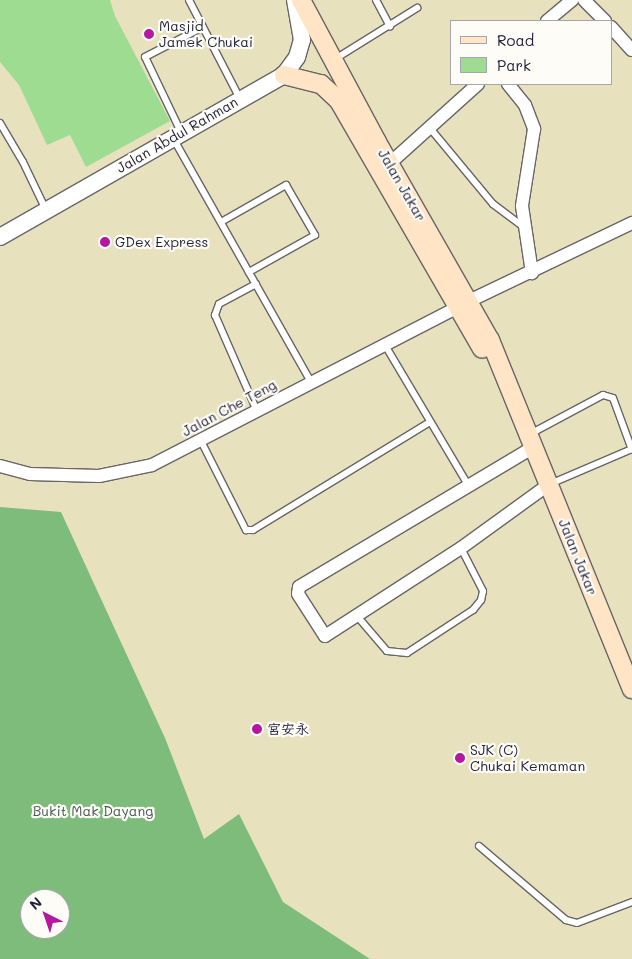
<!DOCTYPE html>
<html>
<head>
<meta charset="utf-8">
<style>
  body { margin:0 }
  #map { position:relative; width:632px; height:959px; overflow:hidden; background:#e8e1bd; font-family:Mali,"LXGW WenKai TC",sans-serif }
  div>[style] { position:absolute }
  .green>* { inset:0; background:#9edc91 }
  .forest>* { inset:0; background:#7ebc7b }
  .roads { filter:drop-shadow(1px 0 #676568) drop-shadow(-1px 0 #676568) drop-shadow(0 1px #676568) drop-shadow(0 -1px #676568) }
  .service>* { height:6px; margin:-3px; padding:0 3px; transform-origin:3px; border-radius:3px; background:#fff }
  .minor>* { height:12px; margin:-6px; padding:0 6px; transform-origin:6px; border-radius:6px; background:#fff }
  .tertiary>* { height:16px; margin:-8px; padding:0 8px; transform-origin:8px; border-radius:8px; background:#fff }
  .secondary>* { height:18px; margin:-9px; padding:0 9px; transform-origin:9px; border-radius:9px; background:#ffe4c6 }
  .dots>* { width:14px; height:14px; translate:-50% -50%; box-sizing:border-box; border:2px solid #fdfcf7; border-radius:50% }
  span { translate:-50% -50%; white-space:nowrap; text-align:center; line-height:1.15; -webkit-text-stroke:4.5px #fdfcf7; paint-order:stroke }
  .poi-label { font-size:14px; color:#22223b }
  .left { translate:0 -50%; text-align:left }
  .street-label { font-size:14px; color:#22223b }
  .park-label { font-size:14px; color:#475a55 }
  .legend { position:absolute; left:450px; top:20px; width:162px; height:65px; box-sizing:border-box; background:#fdfcf7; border:1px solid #a5a5ac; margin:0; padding:6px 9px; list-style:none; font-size:15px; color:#22223b }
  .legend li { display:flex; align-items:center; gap:10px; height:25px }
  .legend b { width:25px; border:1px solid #a5a5ac }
  .north { position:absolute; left:20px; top:889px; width:50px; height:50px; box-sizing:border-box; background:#fdfcf7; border:1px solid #a5a5ac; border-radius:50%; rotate:319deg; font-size:14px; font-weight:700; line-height:20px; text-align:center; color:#22223b }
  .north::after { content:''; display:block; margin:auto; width:18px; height:22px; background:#b5179e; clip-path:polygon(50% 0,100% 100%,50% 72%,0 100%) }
</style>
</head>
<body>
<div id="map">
  <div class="green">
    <i style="clip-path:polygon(0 0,110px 0,115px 16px,170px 121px,86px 167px,70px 135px,47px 145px,19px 85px,0 62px)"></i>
  </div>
  <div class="forest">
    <i style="clip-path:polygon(evenodd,0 507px,61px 512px,165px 738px,204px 839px,239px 814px,283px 902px,370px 959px,0 959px,0 507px,30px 899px,60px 899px,60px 929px,30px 929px,30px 899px)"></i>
  </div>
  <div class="roads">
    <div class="service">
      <i style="left:189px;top:0;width:111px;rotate:62.7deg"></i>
      <i style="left:376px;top:0;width:30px;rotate:62deg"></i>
      <i style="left:335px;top:59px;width:97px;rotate:-31.9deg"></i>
      <i style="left:0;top:123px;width:45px;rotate:59.5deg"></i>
      <i style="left:23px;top:162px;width:53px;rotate:64.4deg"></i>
      <i style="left:429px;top:127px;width:100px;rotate:50.3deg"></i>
      <i style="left:493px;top:204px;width:39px;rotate:37deg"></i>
      <i style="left:181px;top:132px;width:83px;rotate:-115.6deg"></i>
      <i style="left:145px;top:57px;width:65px;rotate:-27.3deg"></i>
      <i style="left:173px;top:138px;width:280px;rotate:60.5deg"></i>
      <i style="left:221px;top:222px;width:75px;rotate:-29.6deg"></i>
      <i style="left:286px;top:185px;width:58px;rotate:59.9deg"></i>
      <i style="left:315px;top:235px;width:76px;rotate:150.7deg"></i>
      <i style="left:256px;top:284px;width:42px;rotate:151.6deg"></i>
      <i style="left:219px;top:304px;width:12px;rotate:110deg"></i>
      <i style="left:215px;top:315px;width:105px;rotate:66.4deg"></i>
      <i style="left:385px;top:345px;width:163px;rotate:59.3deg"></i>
      <i style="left:530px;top:434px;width:83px;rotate:-28.1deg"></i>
      <i style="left:603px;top:395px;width:10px;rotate:17deg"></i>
      <i style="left:613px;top:398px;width:55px;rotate:69.9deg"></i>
      <i style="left:201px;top:441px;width:100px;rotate:63.2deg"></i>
      <i style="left:246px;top:530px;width:7px"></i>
      <i style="left:253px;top:530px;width:207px;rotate:-31.4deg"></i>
      <i style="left:550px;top:484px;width:89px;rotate:-23.1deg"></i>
      <i style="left:357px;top:616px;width:46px;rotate:49.4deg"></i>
      <i style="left:387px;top:651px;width:20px;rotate:6deg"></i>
      <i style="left:407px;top:653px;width:79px;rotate:-33.1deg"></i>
      <i style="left:473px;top:610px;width:13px;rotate:-51deg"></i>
      <i style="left:481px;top:600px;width:9px;rotate:-77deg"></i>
      <i style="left:483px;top:591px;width:48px;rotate:-117.1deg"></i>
      <i style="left:479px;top:846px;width:114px;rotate:40.4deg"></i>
      <i style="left:566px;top:920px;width:11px;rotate:15deg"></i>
      <i style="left:577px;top:923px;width:59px;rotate:-20.9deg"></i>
    </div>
    <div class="minor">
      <i style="left:584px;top:0;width:30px;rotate:45deg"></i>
      <i style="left:547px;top:21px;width:33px;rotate:-40deg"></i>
      <i style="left:611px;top:27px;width:31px;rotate:48deg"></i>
      <i style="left:508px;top:84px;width:27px;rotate:51deg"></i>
      <i style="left:525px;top:105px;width:26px;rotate:69deg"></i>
      <i style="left:534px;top:129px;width:78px;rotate:98.9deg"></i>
      <i style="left:522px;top:206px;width:68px;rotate:81.5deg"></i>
      <i style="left:389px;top:164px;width:120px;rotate:-42deg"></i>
      <i style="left:469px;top:301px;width:181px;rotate:-25.6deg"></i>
      <i style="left:532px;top:448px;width:271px;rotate:149.2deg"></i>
      <i style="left:299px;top:587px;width:7px;rotate:98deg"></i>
      <i style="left:298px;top:594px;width:50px;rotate:57.3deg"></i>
      <i style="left:325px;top:636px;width:162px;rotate:-32.9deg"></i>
      <i style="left:461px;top:548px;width:107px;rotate:-35.9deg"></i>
      <i style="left:0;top:466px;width:31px;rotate:15deg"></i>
      <i style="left:30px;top:474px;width:69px;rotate:1.7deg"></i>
      <i style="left:99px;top:476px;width:54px;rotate:-11.7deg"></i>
      <i style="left:152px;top:465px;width:344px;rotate:-27.3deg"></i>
    </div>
    <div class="tertiary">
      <i style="left:0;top:237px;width:327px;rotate:-29.7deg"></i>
      <i style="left:284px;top:75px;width:22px;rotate:-54deg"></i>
      <i style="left:297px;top:57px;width:18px;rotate:-74deg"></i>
      <i style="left:302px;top:40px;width:41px;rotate:-99.9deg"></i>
    </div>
    <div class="secondary">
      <i style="left:301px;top:0;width:161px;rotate:61.8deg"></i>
      <i style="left:377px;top:142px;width:228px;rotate:60.3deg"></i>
      <i style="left:490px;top:340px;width:377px;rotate:67.9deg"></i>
      <i style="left:284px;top:75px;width:38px;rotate:14deg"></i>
      <i style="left:321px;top:84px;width:25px;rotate:43deg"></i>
      <i style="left:339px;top:101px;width:286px;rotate:60deg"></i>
    </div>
  </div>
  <div class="dots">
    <i style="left:149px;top:34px;background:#b5179e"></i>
    <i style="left:105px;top:242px;background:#b5179e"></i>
    <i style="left:257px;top:729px;background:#b5179e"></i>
    <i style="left:460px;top:758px;background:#b5179e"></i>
  </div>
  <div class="poi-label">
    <span class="left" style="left:159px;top:34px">Masjid<br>Jamek Chukai</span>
    <span class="left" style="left:115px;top:242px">GDex Express</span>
    <span class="left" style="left:267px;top:729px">宮安永</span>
    <span class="left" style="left:470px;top:758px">SJK (C)<br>Chukai Kemaman</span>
  </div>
  <div class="street-label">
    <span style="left:177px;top:135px;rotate:-30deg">Jalan Abdul Rahman</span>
    <span style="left:402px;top:185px;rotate:60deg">Jalan Jakar</span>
    <span style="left:229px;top:408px;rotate:-28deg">Jalan Che Teng</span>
    <span style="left:578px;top:557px;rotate:68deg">Jalan Jakar</span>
  </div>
  <div class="park-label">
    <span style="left:93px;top:811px">Bukit Mak Dayang</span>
  </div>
  <ul class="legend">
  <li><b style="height:6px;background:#ffe4c6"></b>Road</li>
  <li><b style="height:14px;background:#9edc91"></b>Park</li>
  </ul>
  <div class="north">N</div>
</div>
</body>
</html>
